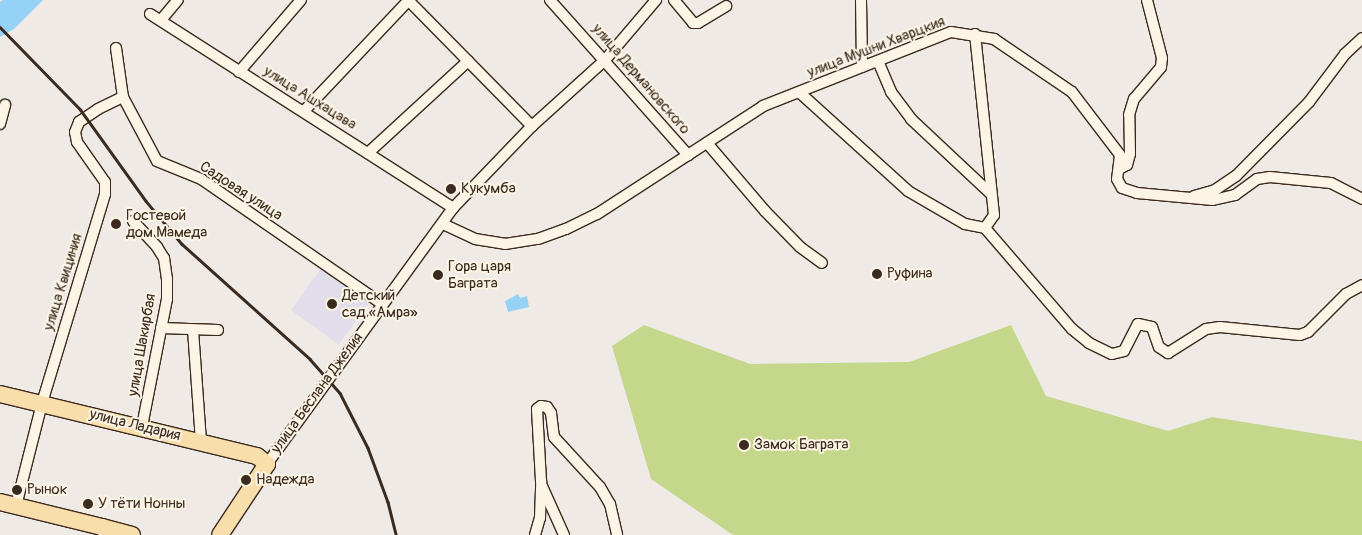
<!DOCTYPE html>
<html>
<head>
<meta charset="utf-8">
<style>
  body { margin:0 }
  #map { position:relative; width:1362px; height:535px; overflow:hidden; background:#f0eae7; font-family:Pangolin,sans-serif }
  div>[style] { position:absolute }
  .built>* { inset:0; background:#e1ddea; transform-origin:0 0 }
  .green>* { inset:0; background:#c4d78b }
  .water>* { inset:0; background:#95d2f6 }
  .roads { filter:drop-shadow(1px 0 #3b2a1e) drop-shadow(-1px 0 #3b2a1e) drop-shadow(0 1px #3b2a1e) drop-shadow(0 -1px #3b2a1e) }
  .minor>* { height:10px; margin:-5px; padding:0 5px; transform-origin:5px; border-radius:5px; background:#fcf5e5 }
  .trunk>* { height:16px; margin:-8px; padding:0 8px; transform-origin:8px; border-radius:8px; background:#f8deab }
  .rail>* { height:2.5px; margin:-1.25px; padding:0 1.25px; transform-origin:1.25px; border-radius:1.25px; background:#3b2a1e }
  .dots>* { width:14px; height:14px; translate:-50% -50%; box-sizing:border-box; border:2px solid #fcf5e5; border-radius:50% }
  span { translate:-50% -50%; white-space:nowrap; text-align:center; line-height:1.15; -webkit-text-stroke:4px #fcf5e5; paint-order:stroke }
  .street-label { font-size:15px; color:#3b2a1e }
  .poi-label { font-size:15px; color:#3b2a1e }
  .left { translate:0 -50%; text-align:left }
</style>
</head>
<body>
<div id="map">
  <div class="built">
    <i style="left:325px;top:263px;width:59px;height:58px;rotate:36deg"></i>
  </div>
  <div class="green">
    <i style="clip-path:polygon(644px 325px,750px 364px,909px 362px,1011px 325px,1046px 396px,1168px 431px,1212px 417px,1362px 441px,1362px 535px,733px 535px,651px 479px,612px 346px)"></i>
  </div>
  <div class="water">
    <i style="clip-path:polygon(3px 0,43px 0,14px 29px,0 37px,0 2px)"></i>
    <i style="clip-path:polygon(518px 294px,520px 298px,527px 296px,529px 307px,508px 312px,505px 301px)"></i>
  </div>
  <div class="roads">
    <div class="minor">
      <i style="left:408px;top:0;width:177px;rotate:45.5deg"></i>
      <i style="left:550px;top:0;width:208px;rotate:48.3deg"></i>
      <i style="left:674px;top:0;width:30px;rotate:50deg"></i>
      <i style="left:693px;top:23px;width:5px"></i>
      <i style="left:698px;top:23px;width:33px;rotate:-31deg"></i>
      <i style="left:861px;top:0;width:67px;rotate:89.1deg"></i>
      <i style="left:150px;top:14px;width:360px;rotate:32.6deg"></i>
      <i style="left:161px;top:20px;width:26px;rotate:-50deg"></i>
      <i style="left:975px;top:34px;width:182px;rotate:84deg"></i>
      <i style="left:994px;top:215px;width:16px;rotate:125deg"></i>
      <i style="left:116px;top:48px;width:49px;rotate:81.9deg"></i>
      <i style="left:123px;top:97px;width:72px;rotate:62deg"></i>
      <i style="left:157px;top:161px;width:48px;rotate:22.2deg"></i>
      <i style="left:201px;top:179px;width:220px;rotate:34.6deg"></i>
      <i style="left:878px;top:61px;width:34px;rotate:67deg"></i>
      <i style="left:891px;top:92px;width:34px;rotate:53deg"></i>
      <i style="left:911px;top:119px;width:108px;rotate:43.1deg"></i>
      <i style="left:239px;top:72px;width:95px;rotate:-49.3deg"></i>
      <i style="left:799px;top:92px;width:147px;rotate:42.2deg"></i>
      <i style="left:908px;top:191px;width:66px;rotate:30.1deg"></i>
      <i style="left:965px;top:224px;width:20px;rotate:11deg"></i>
      <i style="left:304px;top:111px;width:151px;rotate:-46.6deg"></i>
      <i style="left:0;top:124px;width:20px;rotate:-75deg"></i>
      <i style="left:707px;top:143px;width:89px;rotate:49.5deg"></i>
      <i style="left:765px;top:211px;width:50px;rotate:45.8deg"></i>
      <i style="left:800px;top:247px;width:27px;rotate:36deg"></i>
      <i style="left:368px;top:153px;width:136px;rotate:-42.6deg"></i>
      <i style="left:1119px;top:169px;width:9px;rotate:-27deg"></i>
      <i style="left:1127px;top:165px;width:11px;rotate:-75deg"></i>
      <i style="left:1130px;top:154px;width:39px;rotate:-91deg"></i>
      <i style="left:1129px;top:115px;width:17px;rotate:-73deg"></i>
      <i style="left:1134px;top:99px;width:42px;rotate:-49.8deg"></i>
      <i style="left:1161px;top:67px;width:9px;rotate:-84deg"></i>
      <i style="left:1162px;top:58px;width:60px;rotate:-104.5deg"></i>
      <i style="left:1194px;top:196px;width:22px;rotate:-16deg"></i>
      <i style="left:1215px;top:190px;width:25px;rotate:-34deg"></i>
      <i style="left:1236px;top:176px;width:104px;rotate:-45.4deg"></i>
      <i style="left:1309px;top:102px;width:60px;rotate:-53.1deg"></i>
      <i style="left:1345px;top:54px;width:23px;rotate:-43deg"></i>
      <i style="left:133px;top:221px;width:35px;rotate:47deg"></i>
      <i style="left:157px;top:247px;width:13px;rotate:58deg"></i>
      <i style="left:164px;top:258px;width:21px;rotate:82deg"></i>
      <i style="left:167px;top:279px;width:20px;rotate:90deg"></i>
      <i style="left:167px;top:299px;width:130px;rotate:101.1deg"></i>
      <i style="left:443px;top:224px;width:35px;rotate:25deg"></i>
      <i style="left:475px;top:239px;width:30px;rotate:9deg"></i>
      <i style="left:505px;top:244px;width:33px;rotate:-9deg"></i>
      <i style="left:538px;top:239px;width:30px;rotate:-20deg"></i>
      <i style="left:566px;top:229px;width:34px;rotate:-26deg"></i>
      <i style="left:597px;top:214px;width:198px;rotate:-33deg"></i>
      <i style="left:763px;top:106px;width:202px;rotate:-21.5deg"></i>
      <i style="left:951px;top:32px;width:44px;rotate:9.2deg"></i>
      <i style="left:994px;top:39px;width:94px;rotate:34.2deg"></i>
      <i style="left:1072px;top:92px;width:79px;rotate:52.7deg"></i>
      <i style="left:1120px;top:155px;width:24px;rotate:97deg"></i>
      <i style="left:1117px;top:179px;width:10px;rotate:61deg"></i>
      <i style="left:1122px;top:188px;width:16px;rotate:18deg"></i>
      <i style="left:1137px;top:193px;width:76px;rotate:5.3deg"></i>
      <i style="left:1213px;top:200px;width:23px;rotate:-13deg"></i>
      <i style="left:1235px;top:195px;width:27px;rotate:-36deg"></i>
      <i style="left:1257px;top:179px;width:13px;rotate:-9deg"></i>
      <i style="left:1270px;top:177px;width:61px;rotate:5.6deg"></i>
      <i style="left:1331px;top:183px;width:35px;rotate:27deg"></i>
      <i style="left:985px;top:228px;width:133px;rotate:49.3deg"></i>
      <i style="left:1072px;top:329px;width:22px;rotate:39deg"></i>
      <i style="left:1089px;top:343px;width:25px;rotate:26deg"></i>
      <i style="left:1112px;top:354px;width:12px;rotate:-14deg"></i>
      <i style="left:1124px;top:351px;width:30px;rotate:-63deg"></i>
      <i style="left:1138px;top:324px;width:14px;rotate:12deg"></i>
      <i style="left:1152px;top:327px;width:21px;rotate:71deg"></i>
      <i style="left:1159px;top:347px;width:11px;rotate:34deg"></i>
      <i style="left:1168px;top:353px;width:45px;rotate:-32.3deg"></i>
      <i style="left:1206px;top:329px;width:14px;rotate:-8deg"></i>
      <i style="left:1220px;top:327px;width:80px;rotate:5.7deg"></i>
      <i style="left:1300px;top:335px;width:9px;rotate:-21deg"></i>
      <i style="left:1308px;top:332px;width:54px;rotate:-45deg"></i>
      <i style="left:1346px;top:294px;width:18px;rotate:-29deg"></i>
      <i style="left:161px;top:328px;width:57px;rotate:2deg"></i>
      <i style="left:193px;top:330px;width:112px;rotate:85.9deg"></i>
      <i style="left:267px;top:464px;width:316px;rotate:-54deg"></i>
      <i style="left:453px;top:208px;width:114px;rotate:-46.1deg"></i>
      <i style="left:532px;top:126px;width:98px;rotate:-42.1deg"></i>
      <i style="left:605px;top:60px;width:79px;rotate:-49.6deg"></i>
      <i style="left:542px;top:486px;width:54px;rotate:65.8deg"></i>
      <i style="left:16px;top:506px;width:106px;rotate:-75.8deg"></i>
      <i style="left:42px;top:403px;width:218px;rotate:-73.2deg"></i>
      <i style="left:105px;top:194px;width:12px;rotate:-90deg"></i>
      <i style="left:105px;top:182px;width:49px;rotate:-125deg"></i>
      <i style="left:77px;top:142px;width:10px;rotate:-101deg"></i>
      <i style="left:75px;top:132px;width:11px;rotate:-68deg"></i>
      <i style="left:79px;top:122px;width:23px;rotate:-34deg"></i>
      <i style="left:98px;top:109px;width:28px;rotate:-26deg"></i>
      <i style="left:535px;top:535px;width:18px;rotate:-74deg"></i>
      <i style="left:540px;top:518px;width:37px;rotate:-88deg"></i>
      <i style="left:541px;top:481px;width:72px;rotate:-93.2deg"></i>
      <i style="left:537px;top:409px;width:5px;rotate:-37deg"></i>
      <i style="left:541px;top:406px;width:6px;rotate:9deg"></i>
      <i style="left:547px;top:407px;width:7px;rotate:56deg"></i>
      <i style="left:551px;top:413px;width:24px;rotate:83deg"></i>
      <i style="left:554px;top:437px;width:68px;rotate:47.4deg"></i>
      <i style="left:600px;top:487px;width:20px;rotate:60deg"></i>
      <i style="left:610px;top:504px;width:32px;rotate:77deg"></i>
    </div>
    <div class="trunk">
      <i style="left:0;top:394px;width:264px;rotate:13.6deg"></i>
      <i style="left:257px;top:456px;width:13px;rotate:39deg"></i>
      <i style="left:267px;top:464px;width:85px;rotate:123.5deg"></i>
      <i style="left:0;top:502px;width:105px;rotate:13.8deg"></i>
      <i style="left:102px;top:527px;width:13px;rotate:39deg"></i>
      <i style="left:102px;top:527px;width:31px;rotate:15deg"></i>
    </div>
  </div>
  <div class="rail">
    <i style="left:0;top:27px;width:115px;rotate:45.7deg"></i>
    <i style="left:80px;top:109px;width:113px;rotate:54.3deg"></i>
    <i style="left:146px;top:201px;width:56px;rotate:50.1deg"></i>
    <i style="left:182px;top:244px;width:172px;rotate:41.9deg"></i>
    <i style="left:310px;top:359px;width:45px;rotate:48.6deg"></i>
    <i style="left:340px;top:393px;width:62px;rotate:63deg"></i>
    <i style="left:368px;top:448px;width:58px;rotate:69.7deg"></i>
    <i style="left:388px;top:502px;width:34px;rotate:76deg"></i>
  </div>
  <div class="dots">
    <i style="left:451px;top:189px;background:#3b2a1e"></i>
    <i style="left:116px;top:224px;background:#3b2a1e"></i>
    <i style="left:877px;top:274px;background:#3b2a1e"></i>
    <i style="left:438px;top:275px;background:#3b2a1e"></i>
    <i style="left:332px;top:304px;background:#3b2a1e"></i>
    <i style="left:744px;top:445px;background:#3b2a1e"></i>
    <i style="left:246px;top:480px;background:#3b2a1e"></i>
    <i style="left:17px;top:490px;background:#3b2a1e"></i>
    <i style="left:88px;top:504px;background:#3b2a1e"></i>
  </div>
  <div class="street-label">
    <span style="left:876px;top:47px;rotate:-21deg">улица Мушни Хварцкия</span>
    <span style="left:641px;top:79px;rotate:49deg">улица Дермановского</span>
    <span style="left:310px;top:98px;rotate:32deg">улица Ашхацава</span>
    <span style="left:241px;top:191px;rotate:33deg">Садовая улица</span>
    <span style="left:63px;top:282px;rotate:-73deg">улица Квициния</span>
    <span style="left:142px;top:345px;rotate:-80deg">улица Шакирбая</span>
    <span style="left:317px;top:393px;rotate:-54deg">улица Беслана Джелия</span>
    <span style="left:135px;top:425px;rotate:14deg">улица Ладария</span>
  </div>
  <div class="poi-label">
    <span class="left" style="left:461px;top:189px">Кукумба</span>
    <span class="left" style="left:126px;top:224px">Гостевой<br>дом Мамеда</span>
    <span class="left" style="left:448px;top:275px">Гора царя<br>Баграта</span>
    <span class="left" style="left:887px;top:274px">Руфина</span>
    <span class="left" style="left:342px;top:304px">Детский<br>сад «Амра»</span>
    <span class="left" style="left:754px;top:445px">Замок Баграта</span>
    <span class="left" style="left:256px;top:480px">Надежда</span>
    <span class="left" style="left:27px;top:490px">Рынок</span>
    <span class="left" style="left:98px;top:504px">У тёти Нонны</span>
  </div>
</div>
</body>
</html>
